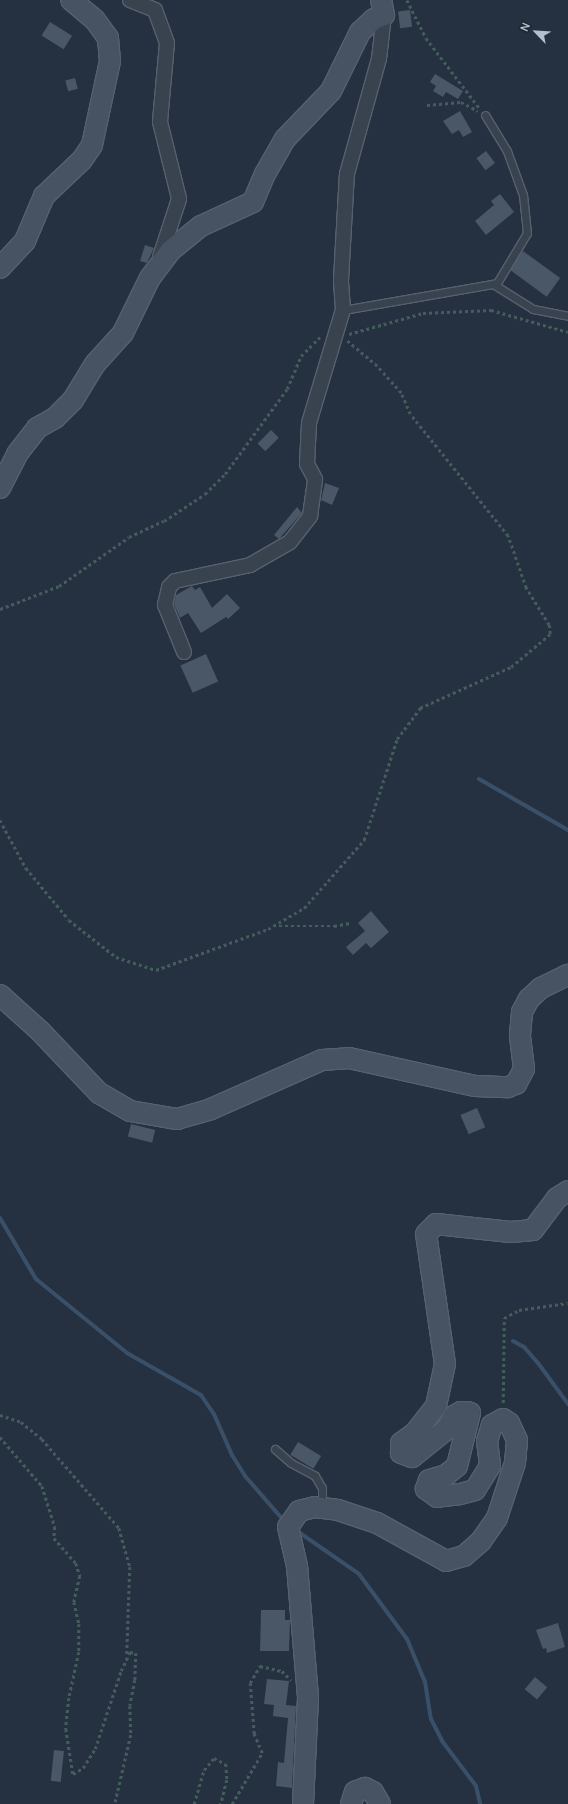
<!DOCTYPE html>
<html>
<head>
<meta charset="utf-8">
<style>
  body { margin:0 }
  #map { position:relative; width:568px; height:1804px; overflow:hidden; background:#253140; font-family:Manrope,sans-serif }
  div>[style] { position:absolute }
  .stream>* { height:4px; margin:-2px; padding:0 2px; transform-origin:2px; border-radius:2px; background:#3a5069 }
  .building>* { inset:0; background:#495766; transform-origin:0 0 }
  .path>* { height:2.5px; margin-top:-1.25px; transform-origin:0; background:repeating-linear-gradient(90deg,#455c5d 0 3px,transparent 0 6px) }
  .roads { filter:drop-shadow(1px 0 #57616d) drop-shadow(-1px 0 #57616d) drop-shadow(0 1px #57616d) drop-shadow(0 -1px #57616d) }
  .lane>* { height:7px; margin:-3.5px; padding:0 3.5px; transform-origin:3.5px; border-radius:3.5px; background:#39434f }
  .street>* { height:14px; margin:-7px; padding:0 7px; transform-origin:7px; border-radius:7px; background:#39434f }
  .secondary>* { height:20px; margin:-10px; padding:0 10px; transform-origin:10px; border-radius:10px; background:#475262 }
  span { translate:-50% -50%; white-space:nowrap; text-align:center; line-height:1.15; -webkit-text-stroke:3px #1e2835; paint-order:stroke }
  .north { position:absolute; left:516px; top:12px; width:40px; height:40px; -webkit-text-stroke:3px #1e2835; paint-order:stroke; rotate:295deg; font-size:11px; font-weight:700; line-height:16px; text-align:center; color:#b5beca }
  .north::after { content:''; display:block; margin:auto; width:14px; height:18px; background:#b5beca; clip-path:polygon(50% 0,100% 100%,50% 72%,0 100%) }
</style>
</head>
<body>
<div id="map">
  <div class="stream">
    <i style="left:479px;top:779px;width:103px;rotate:29.8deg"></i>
    <i style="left:0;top:1218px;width:71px;rotate:59.5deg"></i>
    <i style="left:36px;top:1279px;width:117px;rotate:39.1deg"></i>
    <i style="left:127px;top:1353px;width:85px;rotate:29.6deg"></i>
    <i style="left:201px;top:1395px;width:23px;rotate:56deg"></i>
    <i style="left:214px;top:1414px;width:45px;rotate:66.3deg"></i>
    <i style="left:232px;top:1455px;width:25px;rotate:58deg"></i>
    <i style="left:245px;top:1476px;width:61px;rotate:49deg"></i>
    <i style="left:513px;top:1341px;width:13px;rotate:29deg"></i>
    <i style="left:524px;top:1347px;width:21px;rotate:49deg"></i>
    <i style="left:538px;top:1363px;width:51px;rotate:53.8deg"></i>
    <i style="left:297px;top:1531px;width:75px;rotate:34.7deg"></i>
    <i style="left:359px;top:1574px;width:81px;rotate:53.6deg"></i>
    <i style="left:407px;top:1639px;width:47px;rotate:67.3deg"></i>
    <i style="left:425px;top:1682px;width:37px;rotate:81deg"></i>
    <i style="left:431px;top:1719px;width:25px;rotate:63deg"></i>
    <i style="left:442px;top:1741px;width:56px;rotate:52.9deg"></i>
    <i style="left:476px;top:1786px;width:18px;rotate:77deg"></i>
  </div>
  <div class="building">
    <i style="left:410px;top:10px;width:17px;height:12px;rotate:83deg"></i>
    <i style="left:50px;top:22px;width:26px;height:16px;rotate:32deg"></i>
    <i style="clip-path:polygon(435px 74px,463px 91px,458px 99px,446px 92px,443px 97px,433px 91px,436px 86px,430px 82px)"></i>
    <i style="left:75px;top:78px;width:11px;height:10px;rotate:75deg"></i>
    <i style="clip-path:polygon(460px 111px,472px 132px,463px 137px,459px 130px,452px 134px,443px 121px)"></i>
    <i style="left:486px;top:151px;width:15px;height:12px;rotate:53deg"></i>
    <i style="clip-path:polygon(500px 194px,514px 212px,486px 235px,475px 221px,494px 205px,491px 201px)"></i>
    <i style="clip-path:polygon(145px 245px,154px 248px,147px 263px,140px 261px)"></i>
    <i style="left:523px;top:251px;width:46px;height:23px;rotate:36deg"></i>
    <i style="left:271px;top:430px;width:11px;height:19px;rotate:45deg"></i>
    <i style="clip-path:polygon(325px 483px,339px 488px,332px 505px,321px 500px)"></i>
    <i style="clip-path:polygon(297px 507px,302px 513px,279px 539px,274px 535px)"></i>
    <i style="clip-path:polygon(192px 586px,195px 590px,200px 587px,212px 608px,227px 594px,240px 608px,228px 619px,226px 617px,201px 633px,188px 613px,180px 618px,174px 604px,176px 595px)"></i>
    <i style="left:206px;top:654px;width:30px;height:28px;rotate:66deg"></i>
    <i style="clip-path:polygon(371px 911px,389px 932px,371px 948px,366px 943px,353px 955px,346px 947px,365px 931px,358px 923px)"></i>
    <i style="left:477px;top:1108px;width:21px;height:18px;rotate:67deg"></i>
    <i style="left:131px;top:1124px;width:25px;height:13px;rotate:14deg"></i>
    <i style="left:298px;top:1442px;width:27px;height:15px;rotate:31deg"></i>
    <i style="clip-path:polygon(261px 1610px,285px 1610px,285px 1620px,290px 1620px,289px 1651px,260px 1651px)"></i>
    <i style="clip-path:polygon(558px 1623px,565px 1647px,547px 1653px,546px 1648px,543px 1649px,536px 1630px)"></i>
    <i style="left:535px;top:1677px;width:16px;height:16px;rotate:40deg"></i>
    <i style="clip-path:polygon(267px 1679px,289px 1681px,286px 1705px,296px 1706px,292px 1788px,276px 1786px,278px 1762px,284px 1763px,288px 1718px,273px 1716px,274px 1705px,264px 1704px)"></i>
    <i style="left:54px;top:1750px;width:10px;height:31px;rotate:6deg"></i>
  </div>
  <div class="path">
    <i style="left:407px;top:0;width:42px;rotate:63.4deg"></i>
    <i style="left:426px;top:38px;width:89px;rotate:52.7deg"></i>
    <i style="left:427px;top:105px;width:34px;rotate:-5deg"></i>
    <i style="left:461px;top:102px;width:19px;rotate:28deg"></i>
    <i style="left:349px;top:334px;width:77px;rotate:-15.8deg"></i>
    <i style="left:423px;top:313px;width:68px;rotate:-2.5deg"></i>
    <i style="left:491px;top:310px;width:80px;rotate:15.9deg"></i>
    <i style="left:0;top:609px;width:63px;rotate:-21.3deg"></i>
    <i style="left:59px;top:586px;width:85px;rotate:-35deg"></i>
    <i style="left:129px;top:537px;width:38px;rotate:-25deg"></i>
    <i style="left:164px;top:521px;width:49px;rotate:-33.4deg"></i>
    <i style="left:205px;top:494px;width:28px;rotate:-45deg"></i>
    <i style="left:225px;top:474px;width:105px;rotate:-53.9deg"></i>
    <i style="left:287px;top:389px;width:36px;rotate:-67deg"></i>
    <i style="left:301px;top:356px;width:30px;rotate:-45deg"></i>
    <i style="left:0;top:820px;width:55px;rotate:61.6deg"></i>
    <i style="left:26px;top:868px;width:67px;rotate:50.4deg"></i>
    <i style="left:69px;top:920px;width:60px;rotate:38.2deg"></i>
    <i style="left:116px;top:957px;width:42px;rotate:18deg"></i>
    <i style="left:156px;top:970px;width:119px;rotate:-20.1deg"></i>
    <i style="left:268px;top:929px;width:42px;rotate:-30.3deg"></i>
    <i style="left:304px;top:908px;width:91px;rotate:-48.6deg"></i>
    <i style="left:364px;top:840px;width:106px;rotate:-71.9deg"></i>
    <i style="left:397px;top:739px;width:39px;rotate:-53deg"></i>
    <i style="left:420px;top:708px;width:100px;rotate:-24.3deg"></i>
    <i style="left:511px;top:667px;width:51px;rotate:-40.2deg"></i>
    <i style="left:550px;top:634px;width:9px;rotate:-96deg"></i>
    <i style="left:549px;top:625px;width:44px;rotate:-121.9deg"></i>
    <i style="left:526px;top:588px;width:55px;rotate:-109.1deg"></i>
    <i style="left:508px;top:536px;width:156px;rotate:-128.8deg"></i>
    <i style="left:410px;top:414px;width:23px;rotate:-113deg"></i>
    <i style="left:401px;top:393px;width:36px;rotate:-132deg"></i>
    <i style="left:377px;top:366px;width:40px;rotate:-140deg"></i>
    <i style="left:273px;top:926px;width:61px"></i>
    <i style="left:334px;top:926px;width:16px;rotate:-11deg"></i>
    <i style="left:503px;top:1403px;width:85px;rotate:-89.3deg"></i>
    <i style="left:504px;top:1318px;width:17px;rotate:-28deg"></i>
    <i style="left:519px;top:1310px;width:49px;rotate:-8.1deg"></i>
    <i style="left:0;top:1415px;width:22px;rotate:18deg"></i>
    <i style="left:21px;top:1422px;width:27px;rotate:39deg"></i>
    <i style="left:42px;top:1439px;width:118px;rotate:49.1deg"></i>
    <i style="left:119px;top:1528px;width:41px;rotate:74.2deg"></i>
    <i style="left:130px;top:1567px;width:88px;rotate:92deg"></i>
    <i style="left:0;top:1437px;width:65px;rotate:49.4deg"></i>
    <i style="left:42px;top:1486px;width:43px;rotate:72.4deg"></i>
    <i style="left:55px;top:1527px;width:11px;rotate:95deg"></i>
    <i style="left:54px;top:1538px;width:33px;rotate:49deg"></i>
    <i style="left:76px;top:1563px;width:14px;rotate:73deg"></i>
    <i style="left:80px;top:1576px;width:27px;rotate:103deg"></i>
    <i style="left:74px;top:1602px;width:23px;rotate:77deg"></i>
    <i style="left:79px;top:1624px;width:28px;rotate:90deg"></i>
    <i style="left:79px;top:1652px;width:47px;rotate:102.3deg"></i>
    <i style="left:69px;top:1698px;width:31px;rotate:96deg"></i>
    <i style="left:66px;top:1729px;width:46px;rotate:81.2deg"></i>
    <i style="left:73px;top:1774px;width:12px;rotate:-31deg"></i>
    <i style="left:83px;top:1768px;width:22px;rotate:-58deg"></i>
    <i style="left:95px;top:1749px;width:82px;rotate:-71.6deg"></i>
    <i style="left:121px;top:1671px;width:21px;rotate:-65deg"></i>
    <i style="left:130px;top:1652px;width:6px;rotate:9deg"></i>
    <i style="left:136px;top:1653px;width:27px;rotate:92deg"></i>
    <i style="left:135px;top:1680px;width:26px;rotate:101deg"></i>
    <i style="left:130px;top:1706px;width:29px;rotate:88deg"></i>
    <i style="left:131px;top:1735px;width:71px;rotate:103.1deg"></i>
    <i style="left:194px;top:1804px;width:35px;rotate:-74deg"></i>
    <i style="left:204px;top:1770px;width:16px;rotate:-50deg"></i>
    <i style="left:214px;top:1758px;width:13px;rotate:27deg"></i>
    <i style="left:226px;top:1764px;width:16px;rotate:86deg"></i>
    <i style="left:227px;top:1780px;width:25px;rotate:104deg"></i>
    <i style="left:232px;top:1804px;width:59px;rotate:-59.5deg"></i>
    <i style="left:262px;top:1753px;width:21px;rotate:-113deg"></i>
    <i style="left:254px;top:1734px;width:51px;rotate:-94.5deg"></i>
    <i style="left:250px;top:1683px;width:20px;rotate:-60deg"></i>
    <i style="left:260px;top:1666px;width:23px;rotate:13deg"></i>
    <i style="left:282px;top:1671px;width:13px;rotate:45deg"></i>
  </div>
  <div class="roads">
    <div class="lane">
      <i style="left:493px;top:284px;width:47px;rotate:32deg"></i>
      <i style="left:533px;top:309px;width:36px;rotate:11deg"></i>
      <i style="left:343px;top:310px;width:156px;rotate:-9.9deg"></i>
      <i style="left:497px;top:283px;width:58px;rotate:-59deg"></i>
      <i style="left:527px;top:233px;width:38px;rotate:-96deg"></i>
      <i style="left:523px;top:195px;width:47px;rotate:-110deg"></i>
      <i style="left:507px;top:151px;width:42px;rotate:-121.4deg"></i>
      <i style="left:275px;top:1449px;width:21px;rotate:41deg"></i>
      <i style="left:291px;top:1463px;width:27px;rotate:28deg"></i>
      <i style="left:315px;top:1476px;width:14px;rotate:60deg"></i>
      <i style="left:322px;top:1488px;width:18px;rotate:90deg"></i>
    </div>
    <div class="street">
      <i style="left:130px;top:0;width:27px;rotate:22deg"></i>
      <i style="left:155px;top:10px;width:35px;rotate:70deg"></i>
      <i style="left:167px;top:43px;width:79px;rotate:95.1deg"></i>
      <i style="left:160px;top:122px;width:79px;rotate:76.1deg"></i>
      <i style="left:179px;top:199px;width:61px;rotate:108.1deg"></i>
      <i style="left:184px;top:652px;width:51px;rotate:-112deg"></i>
      <i style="left:165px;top:605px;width:18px;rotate:-77deg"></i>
      <i style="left:169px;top:587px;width:8px;rotate:-45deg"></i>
      <i style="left:175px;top:581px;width:77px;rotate:-12deg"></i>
      <i style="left:250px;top:565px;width:46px;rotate:-29.9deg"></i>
      <i style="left:290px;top:542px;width:33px;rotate:-52deg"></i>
      <i style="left:310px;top:516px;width:37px;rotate:-82deg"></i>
      <i style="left:315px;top:479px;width:17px;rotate:-118deg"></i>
      <i style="left:307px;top:464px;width:41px;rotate:-87.2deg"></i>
      <i style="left:309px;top:423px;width:118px;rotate:-73.3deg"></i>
      <i style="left:343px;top:310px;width:30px;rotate:-94deg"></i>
      <i style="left:341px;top:280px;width:106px;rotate:-86.8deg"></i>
      <i style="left:347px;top:174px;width:119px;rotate:-74.5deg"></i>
      <i style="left:379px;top:59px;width:44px;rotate:-83.5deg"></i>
    </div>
    <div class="secondary">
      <i style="left:0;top:268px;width:37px;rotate:-47deg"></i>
      <i style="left:25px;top:241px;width:49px;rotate:-67.1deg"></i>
      <i style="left:44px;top:196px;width:52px;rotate:-43.5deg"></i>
      <i style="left:82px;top:160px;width:18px;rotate:-56deg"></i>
      <i style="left:92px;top:145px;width:86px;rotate:-77.9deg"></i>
      <i style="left:110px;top:61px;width:23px;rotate:-95deg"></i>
      <i style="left:108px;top:38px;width:22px;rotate:-126deg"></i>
      <i style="left:95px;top:20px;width:31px;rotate:-140deg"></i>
      <i style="left:0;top:488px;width:38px;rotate:-63deg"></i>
      <i style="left:17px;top:454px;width:33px;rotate:-52deg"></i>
      <i style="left:37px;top:428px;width:21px;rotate:-29deg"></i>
      <i style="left:55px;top:418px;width:25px;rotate:-45deg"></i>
      <i style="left:73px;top:400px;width:42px;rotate:-58.6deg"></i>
      <i style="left:95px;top:364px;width:42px;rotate:-47.9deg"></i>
      <i style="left:123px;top:333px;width:61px;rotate:-63.9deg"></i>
      <i style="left:150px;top:278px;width:34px;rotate:-53deg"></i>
      <i style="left:170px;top:251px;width:40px;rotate:-39deg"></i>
      <i style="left:201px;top:226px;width:57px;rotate:-24.8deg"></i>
      <i style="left:253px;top:202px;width:30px;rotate:-67deg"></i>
      <i style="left:265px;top:174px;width:40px;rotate:-60.3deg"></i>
      <i style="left:285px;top:139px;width:66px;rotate:-46.2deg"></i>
      <i style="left:331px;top:91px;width:66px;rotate:-63.8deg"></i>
      <i style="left:360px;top:32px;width:19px;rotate:-43deg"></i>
      <i style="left:374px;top:19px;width:11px;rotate:-22deg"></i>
      <i style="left:384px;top:15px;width:15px;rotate:-101deg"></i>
      <i style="left:0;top:995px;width:54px;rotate:42deg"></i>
      <i style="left:40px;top:1031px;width:86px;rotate:46.4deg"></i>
      <i style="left:99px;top:1093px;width:36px;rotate:30deg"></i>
      <i style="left:130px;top:1111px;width:48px;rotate:9.7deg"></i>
      <i style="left:177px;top:1119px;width:35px;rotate:-16deg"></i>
      <i style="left:211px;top:1109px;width:121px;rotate:-23.8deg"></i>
      <i style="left:322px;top:1060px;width:27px;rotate:-4deg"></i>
      <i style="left:349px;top:1058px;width:129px;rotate:12.5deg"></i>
      <i style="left:475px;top:1086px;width:33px;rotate:2deg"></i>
      <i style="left:508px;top:1087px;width:9px;rotate:-21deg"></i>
      <i style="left:516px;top:1084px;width:17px;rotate:-62deg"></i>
      <i style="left:524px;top:1069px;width:34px;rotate:-97deg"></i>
      <i style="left:520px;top:1035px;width:23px;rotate:-85deg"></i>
      <i style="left:522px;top:1012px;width:15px;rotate:-62deg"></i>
      <i style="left:529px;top:999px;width:16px;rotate:-43deg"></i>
      <i style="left:541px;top:988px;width:30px;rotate:-26deg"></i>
      <i style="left:303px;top:1804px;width:107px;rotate:-87.3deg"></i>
      <i style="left:308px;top:1697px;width:131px;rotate:-94.8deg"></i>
      <i style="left:297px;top:1566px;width:40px;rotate:-103deg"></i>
      <i style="left:288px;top:1527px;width:19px;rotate:-55deg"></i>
      <i style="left:299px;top:1511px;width:16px;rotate:-14deg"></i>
      <i style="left:315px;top:1507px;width:23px;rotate:7deg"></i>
      <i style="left:338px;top:1510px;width:41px;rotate:18.4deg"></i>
      <i style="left:377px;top:1523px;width:79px;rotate:28.8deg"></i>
      <i style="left:446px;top:1561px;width:19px;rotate:-16deg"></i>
      <i style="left:464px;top:1556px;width:23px;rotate:-41deg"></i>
      <i style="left:481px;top:1541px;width:28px;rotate:-55deg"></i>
      <i style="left:497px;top:1518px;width:58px;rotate:-71.9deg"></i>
      <i style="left:515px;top:1463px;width:23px;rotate:-85deg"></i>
      <i style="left:517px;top:1440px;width:19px;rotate:-115deg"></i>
      <i style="left:509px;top:1423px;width:7px;rotate:-146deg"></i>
      <i style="left:503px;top:1419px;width:13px;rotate:151deg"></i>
      <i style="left:492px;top:1425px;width:17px;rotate:107deg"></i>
      <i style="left:487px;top:1441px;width:25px;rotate:83deg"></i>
      <i style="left:490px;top:1466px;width:28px;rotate:122deg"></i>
      <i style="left:475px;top:1490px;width:16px;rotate:165deg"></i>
      <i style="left:460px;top:1494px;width:23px;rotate:173deg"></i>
      <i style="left:437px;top:1497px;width:14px;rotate:-144deg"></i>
      <i style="left:426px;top:1489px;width:9px;rotate:-72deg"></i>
      <i style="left:429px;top:1480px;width:18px;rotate:-16deg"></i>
      <i style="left:446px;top:1475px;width:14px;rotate:-39deg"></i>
      <i style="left:457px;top:1466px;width:55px;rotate:-76.2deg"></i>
      <i style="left:470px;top:1413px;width:9px;rotate:-174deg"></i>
      <i style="left:461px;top:1412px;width:8px;rotate:150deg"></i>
      <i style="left:454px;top:1416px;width:15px;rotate:118deg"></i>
      <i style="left:447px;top:1429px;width:45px;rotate:141.3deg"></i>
      <i style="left:412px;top:1457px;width:12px;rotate:-160deg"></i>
      <i style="left:401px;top:1453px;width:10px;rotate:-90deg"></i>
      <i style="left:401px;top:1443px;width:17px;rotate:-36deg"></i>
      <i style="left:415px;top:1433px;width:34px;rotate:-52deg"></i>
      <i style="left:436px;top:1406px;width:43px;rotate:-77.9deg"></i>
      <i style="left:445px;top:1364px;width:131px;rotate:-98.3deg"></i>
      <i style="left:426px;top:1234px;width:14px;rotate:-45deg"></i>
      <i style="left:436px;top:1224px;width:75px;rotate:6.1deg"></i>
      <i style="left:511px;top:1232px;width:22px;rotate:-5deg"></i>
      <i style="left:533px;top:1230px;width:40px;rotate:-53deg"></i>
      <i style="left:557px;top:1198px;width:13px;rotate:-32deg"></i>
      <i style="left:351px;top:1804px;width:13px;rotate:-72deg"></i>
      <i style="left:355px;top:1792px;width:11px;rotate:-22deg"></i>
      <i style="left:365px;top:1788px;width:9px;rotate:27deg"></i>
      <i style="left:373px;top:1792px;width:14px;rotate:60deg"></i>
    </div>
  </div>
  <div class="north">N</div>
</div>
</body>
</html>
